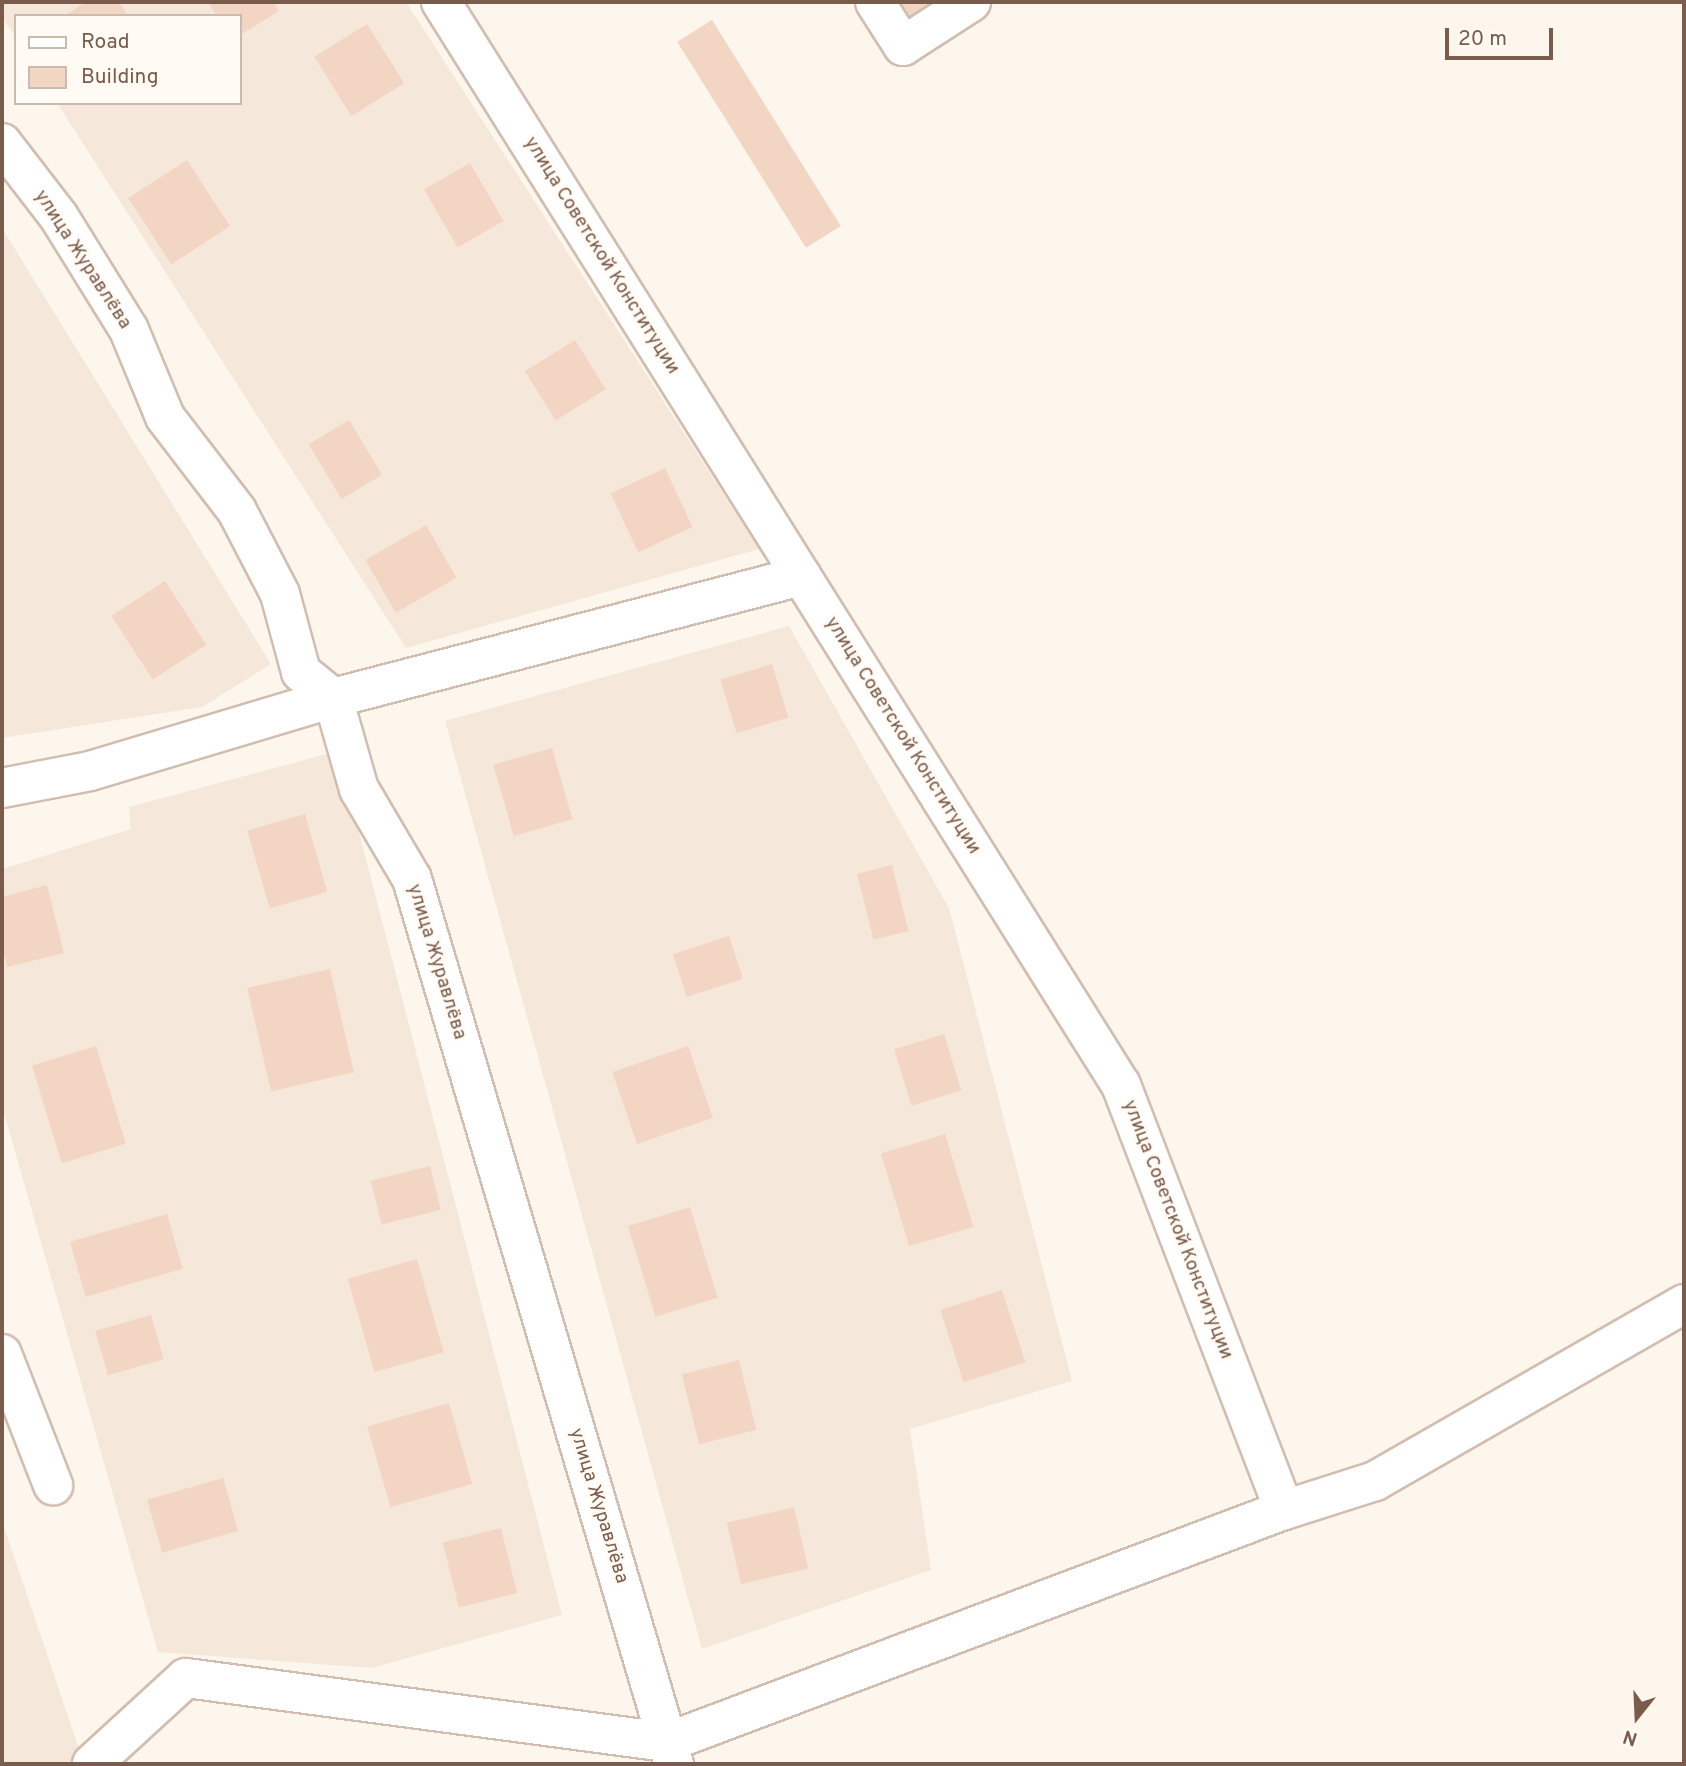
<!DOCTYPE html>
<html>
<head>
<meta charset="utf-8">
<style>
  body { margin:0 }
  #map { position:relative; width:1686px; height:1766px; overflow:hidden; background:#fdf6ec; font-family:Overpass,sans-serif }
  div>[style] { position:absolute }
  .residential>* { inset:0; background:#f5e8da }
  .building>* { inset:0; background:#f3d5c3; transform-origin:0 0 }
  .roads { filter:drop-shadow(2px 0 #d1beb0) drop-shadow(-2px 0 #d1beb0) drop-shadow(0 2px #d1beb0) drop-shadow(0 -2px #d1beb0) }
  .minor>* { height:38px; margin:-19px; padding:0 19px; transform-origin:19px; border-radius:19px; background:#fff }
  span { translate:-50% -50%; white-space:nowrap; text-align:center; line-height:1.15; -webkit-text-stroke:5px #fffaf3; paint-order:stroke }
  .street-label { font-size:19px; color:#7a5c4d }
  .frame { position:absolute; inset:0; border:4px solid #7a5c4d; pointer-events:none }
  .legend { position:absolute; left:14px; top:14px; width:228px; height:91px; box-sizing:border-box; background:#fffaf3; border:2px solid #cabbb1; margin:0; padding:9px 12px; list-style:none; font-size:21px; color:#7a5c4d }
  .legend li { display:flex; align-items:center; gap:14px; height:35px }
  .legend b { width:35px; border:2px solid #cabbb1 }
  .north { position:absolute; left:1602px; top:1682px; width:70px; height:70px; -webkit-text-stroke:5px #fffaf3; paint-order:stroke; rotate:198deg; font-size:19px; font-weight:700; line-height:28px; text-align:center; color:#7a5c4d }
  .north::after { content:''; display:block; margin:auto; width:24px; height:32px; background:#7a5c4d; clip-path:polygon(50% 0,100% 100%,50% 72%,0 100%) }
  .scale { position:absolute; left:1445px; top:28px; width:108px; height:32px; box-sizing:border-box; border:4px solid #7a5c4d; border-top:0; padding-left:9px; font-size:21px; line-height:24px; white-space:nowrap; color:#7a5c4d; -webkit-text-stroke:5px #fffaf3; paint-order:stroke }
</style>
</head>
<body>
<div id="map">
  <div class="residential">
    <i style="clip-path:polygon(2px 2px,406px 2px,759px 549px,406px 648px,57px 103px,240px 103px,240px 16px,16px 16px,16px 38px,2px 17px)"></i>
    <i style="clip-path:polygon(2px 228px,271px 664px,202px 707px,2px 738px)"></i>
    <i style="clip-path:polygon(789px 626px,949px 908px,1072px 1381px,910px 1429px,931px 1570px,702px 1649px,445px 721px)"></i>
    <i style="clip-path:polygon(338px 751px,562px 1615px,372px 1668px,158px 1652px,2px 1106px,2px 869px,131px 829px,129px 807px)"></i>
    <i style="clip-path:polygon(2px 1521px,84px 1764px,2px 1764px)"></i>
  </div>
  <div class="building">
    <i style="clip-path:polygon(86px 2px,119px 2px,128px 16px,64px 16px)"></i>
    <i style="clip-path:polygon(208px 2px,273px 2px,279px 11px,240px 35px,240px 16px,217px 16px)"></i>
    <i style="clip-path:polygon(900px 2px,946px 2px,913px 22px)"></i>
    <i style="left:712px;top:20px;width:243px;height:41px;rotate:58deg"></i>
    <i style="left:367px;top:24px;width:70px;height:62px;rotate:58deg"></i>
    <i style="left:187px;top:160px;width:79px;height:70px;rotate:57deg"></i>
    <i style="left:470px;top:163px;width:67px;height:53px;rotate:60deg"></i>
    <i style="left:575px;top:340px;width:58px;height:59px;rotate:58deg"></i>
    <i style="left:349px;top:420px;width:64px;height:47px;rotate:59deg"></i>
    <i style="left:665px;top:468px;width:65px;height:60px;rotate:65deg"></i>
    <i style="left:426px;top:525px;width:61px;height:70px;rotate:60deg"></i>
    <i style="left:165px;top:581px;width:76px;height:64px;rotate:57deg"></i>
    <i style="left:772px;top:664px;width:56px;height:54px;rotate:73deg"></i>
    <i style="left:552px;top:748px;width:74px;height:61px;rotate:74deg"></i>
    <i style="left:305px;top:814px;width:81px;height:60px;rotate:74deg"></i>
    <i style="left:892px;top:865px;width:68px;height:36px;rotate:76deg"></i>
    <i style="clip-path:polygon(47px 885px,64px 953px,7px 967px,2px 947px,2px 897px)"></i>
    <i style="left:729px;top:936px;width:45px;height:59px;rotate:72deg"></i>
    <i style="left:330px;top:969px;width:106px;height:85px;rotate:77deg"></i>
    <i style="left:944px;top:1034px;width:59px;height:52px;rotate:73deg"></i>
    <i style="left:96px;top:1046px;width:102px;height:67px;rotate:73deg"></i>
    <i style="left:688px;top:1046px;width:76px;height:80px;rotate:71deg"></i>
    <i style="left:945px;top:1134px;width:97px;height:67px;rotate:73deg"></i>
    <i style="left:430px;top:1166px;width:45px;height:61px;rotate:76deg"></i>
    <i style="left:690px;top:1207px;width:95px;height:65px;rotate:73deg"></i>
    <i style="left:167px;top:1214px;width:57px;height:101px;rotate:74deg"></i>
    <i style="left:417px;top:1259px;width:97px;height:72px;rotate:74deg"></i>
    <i style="left:1002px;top:1290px;width:76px;height:65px;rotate:72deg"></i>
    <i style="left:151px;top:1315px;width:46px;height:58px;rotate:74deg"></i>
    <i style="left:739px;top:1360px;width:72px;height:59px;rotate:76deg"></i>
    <i style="left:449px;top:1403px;width:84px;height:85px;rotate:74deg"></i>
    <i style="left:223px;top:1478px;width:55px;height:79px;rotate:74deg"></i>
    <i style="left:794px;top:1507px;width:63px;height:69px;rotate:77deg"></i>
    <i style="left:501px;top:1528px;width:67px;height:60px;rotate:76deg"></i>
  </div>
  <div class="roads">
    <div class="minor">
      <i style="left:441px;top:2px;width:1279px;rotate:57.88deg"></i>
      <i style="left:1121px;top:1085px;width:455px;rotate:69deg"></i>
      <i style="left:875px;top:2px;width:52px;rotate:57.5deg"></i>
      <i style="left:903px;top:46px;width:81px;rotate:-32.9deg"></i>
      <i style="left:2px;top:143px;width:93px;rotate:52.4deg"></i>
      <i style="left:59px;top:217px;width:133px;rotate:58.2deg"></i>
      <i style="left:129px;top:330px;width:94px;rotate:67.5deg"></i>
      <i style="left:165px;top:417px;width:118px;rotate:52.5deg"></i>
      <i style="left:237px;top:511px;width:93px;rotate:62.6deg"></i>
      <i style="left:280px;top:594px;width:81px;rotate:74.9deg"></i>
      <i style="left:301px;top:672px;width:41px;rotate:39.1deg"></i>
      <i style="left:333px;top:698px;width:95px;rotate:74.1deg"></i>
      <i style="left:359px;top:789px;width:104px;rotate:59.5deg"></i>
      <i style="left:412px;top:879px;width:923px;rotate:73.51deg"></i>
      <i style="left:2px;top:788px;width:90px;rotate:-10.9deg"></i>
      <i style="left:90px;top:771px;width:254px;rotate:-16.7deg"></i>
      <i style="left:333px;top:698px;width:484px;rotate:-14.6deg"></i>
      <i style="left:2px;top:1354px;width:141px;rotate:68.7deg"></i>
      <i style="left:92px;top:1764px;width:127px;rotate:-42.5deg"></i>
      <i style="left:186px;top:1678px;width:486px;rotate:7.6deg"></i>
      <i style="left:668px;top:1742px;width:658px;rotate:-20.64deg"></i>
      <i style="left:1284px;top:1510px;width:96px;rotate:-17.7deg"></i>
      <i style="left:1375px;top:1481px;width:356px;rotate:-29.8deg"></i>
    </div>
  </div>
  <div class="street-label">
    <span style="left:601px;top:256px;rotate:58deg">улица Советской Конституции</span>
    <span style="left:82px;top:260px;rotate:57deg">улица Журавлёва</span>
    <span style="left:902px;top:736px;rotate:58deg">улица Советской Конституции</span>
    <span style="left:436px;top:962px;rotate:73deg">улица Журавлёва</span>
    <span style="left:1177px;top:1230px;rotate:69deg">улица Советской Конституции</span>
    <span style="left:598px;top:1506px;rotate:73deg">улица Журавлёва</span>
  </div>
  <div class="frame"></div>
  <ul class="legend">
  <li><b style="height:9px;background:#fff"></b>Road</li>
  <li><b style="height:19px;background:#f3d5c3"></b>Building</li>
  </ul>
  <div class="north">N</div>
  <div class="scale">20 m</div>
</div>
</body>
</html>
